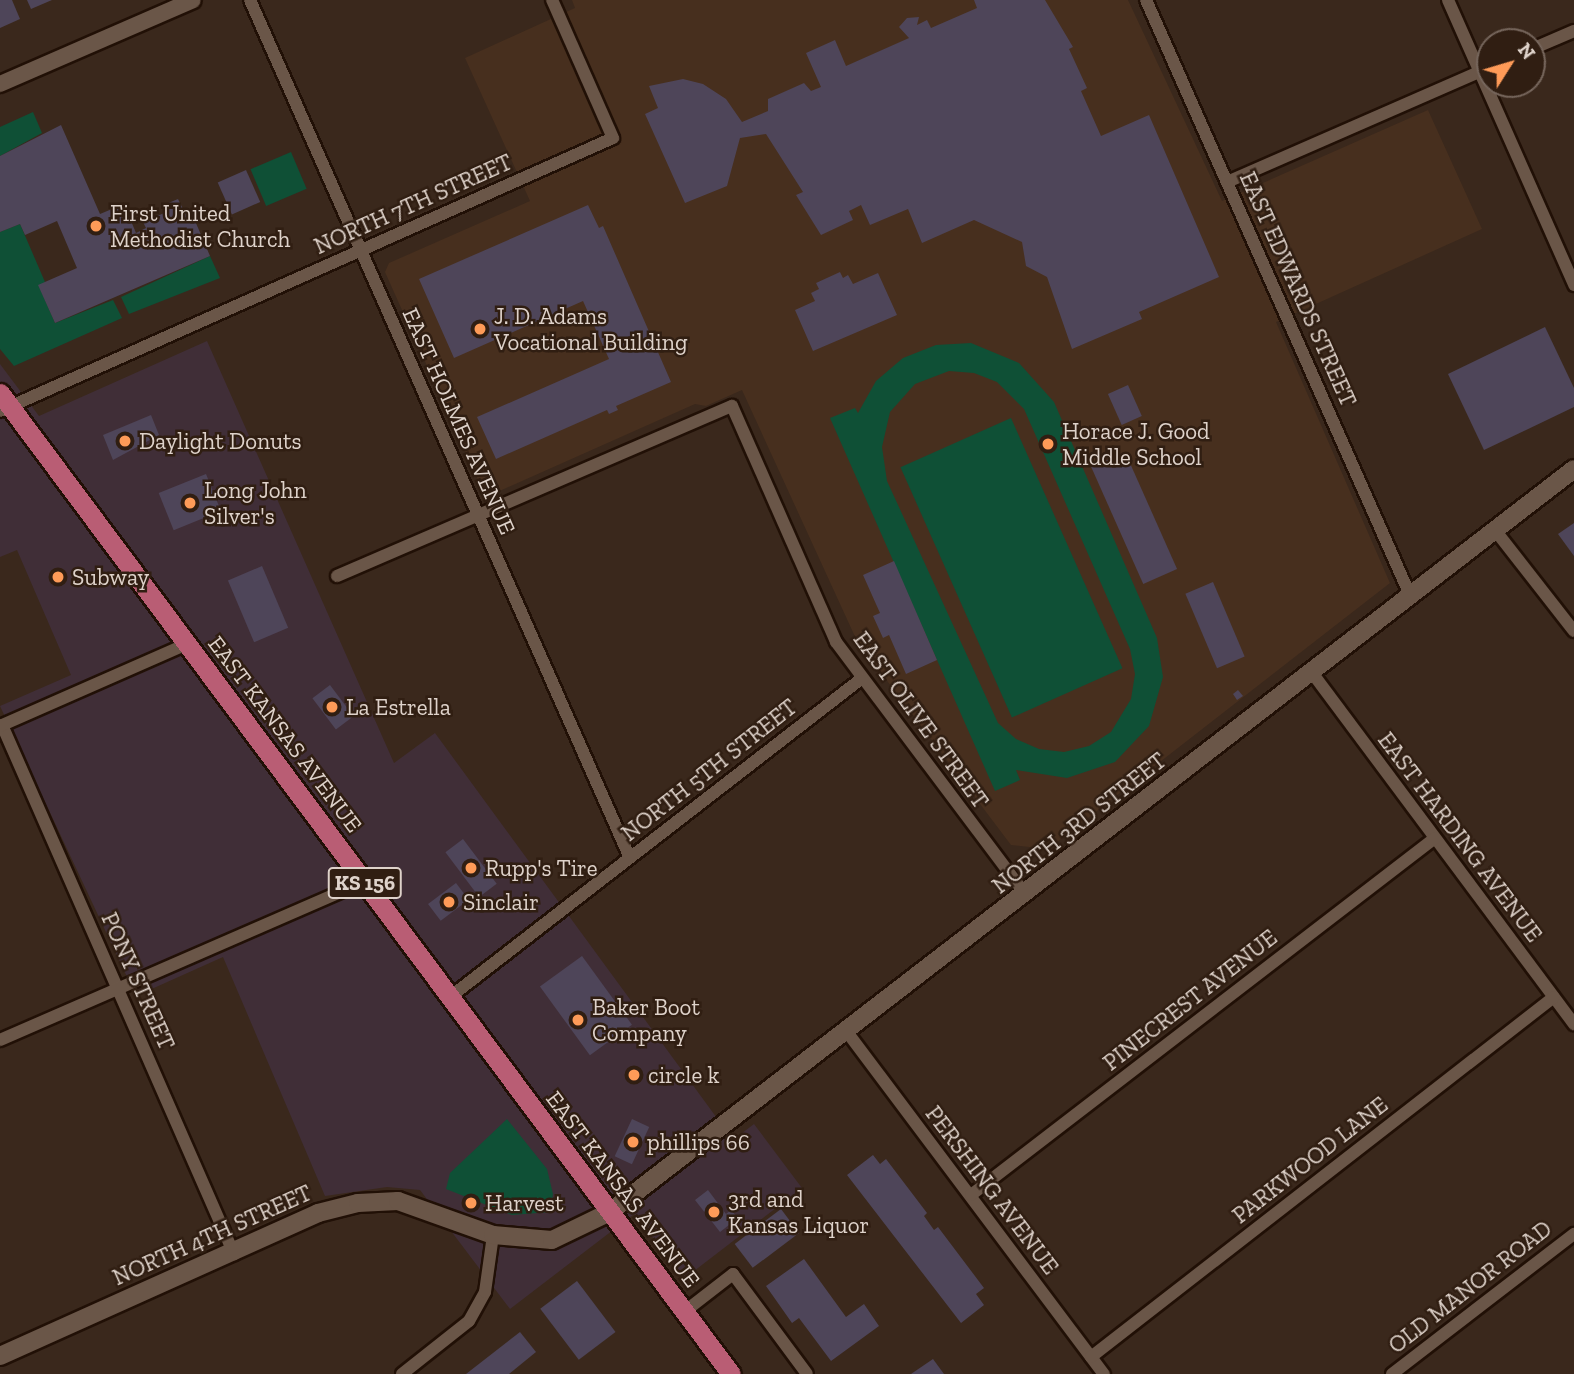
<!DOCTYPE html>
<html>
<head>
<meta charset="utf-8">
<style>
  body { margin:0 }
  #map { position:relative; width:1574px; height:1374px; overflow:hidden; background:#3a281c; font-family:"Zilla Slab",serif }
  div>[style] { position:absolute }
  .commercial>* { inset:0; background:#402e37 }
  .built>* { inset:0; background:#472f1e }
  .green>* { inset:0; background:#0f5036; transform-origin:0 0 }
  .building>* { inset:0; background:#4e4559; transform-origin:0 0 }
  .roads { filter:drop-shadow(2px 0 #211006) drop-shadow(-2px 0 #211006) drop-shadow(0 2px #211006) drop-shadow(0 -2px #211006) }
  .minor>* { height:12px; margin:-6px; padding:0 6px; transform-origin:6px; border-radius:6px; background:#6a5648 }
  .tertiary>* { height:16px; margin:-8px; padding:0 8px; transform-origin:8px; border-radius:8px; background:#6a5648 }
  .secondary>* { height:18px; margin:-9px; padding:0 9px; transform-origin:9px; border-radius:9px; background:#6a5648 }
  .primary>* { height:19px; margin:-9.5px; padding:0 9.5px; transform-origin:9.5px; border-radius:9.5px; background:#b95d74 }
  .dots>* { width:19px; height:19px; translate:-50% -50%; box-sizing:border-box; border:4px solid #301e12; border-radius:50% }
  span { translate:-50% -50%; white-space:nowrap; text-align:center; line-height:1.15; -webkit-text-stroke:5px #301e12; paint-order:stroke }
  .shield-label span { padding:2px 5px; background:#301e12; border:2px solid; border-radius:5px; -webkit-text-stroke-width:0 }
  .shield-label { font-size:21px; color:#ded2ca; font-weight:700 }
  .street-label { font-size:23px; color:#ded2ca }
  .poi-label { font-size:23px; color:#ded2ca }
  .left { translate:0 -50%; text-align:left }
  .north { position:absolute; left:1476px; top:28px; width:70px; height:70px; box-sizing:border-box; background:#301e12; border:2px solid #76665c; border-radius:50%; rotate:53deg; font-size:19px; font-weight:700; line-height:28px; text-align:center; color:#ded2ca }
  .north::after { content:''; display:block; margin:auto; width:24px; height:32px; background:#fe9b58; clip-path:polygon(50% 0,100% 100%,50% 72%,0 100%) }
</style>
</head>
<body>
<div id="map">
  <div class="commercial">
    <i style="clip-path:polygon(207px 341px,394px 763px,435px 733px,733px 1140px,754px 1124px,802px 1188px,685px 1278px,634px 1214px,510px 1309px,420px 1190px,387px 1187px,325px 1196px,223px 957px,136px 996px,0 706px,71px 675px,17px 550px,0 557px,0 364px,39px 416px)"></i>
  </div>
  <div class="built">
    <i style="clip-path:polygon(572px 0,1128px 0,1222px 201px,1428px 110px,1482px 229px,1276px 322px,1390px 583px,1048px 849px,1011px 845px,857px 641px,742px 390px,706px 406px,695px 404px,495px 493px,479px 482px,385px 272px,389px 263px,530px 201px,465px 58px,575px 8px)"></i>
  </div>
  <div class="green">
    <i style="clip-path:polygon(33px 112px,42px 133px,0 156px,0 127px)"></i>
    <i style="left:291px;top:152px;width:40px;height:44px;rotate:67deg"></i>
    <i style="clip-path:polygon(20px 224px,45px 282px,39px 286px,55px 323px,113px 300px,122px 318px,14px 366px,0 349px,0 232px)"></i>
    <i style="clip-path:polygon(210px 256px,220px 278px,129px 314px,121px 297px)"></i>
    <i style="clip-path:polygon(evenodd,971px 343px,1019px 363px,1054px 402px,1157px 638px,1163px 677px,1149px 726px,1115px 762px,1067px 778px,1016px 770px,1020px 780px,995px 791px,830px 418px,855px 408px,858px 413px,876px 381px,903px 358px,936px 345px,971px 343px,949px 371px,974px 373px,997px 382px,1024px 409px,1130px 649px,1135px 674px,1131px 699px,1111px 732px,1089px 746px,1064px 752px,1039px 749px,1016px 739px,998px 723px,887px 481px,882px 447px,890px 412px,915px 384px,949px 371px)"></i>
    <i style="left:1011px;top:418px;width:274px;height:121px;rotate:66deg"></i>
    <i style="clip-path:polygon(507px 1119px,547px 1169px,553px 1194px,550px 1212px,512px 1215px,446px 1189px,450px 1173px)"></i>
  </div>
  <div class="building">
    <i style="clip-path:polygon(0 0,12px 0,20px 19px,0 28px)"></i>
    <i style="clip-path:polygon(27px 0,52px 0,31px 9px)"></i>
    <i style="clip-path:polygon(974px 0,1045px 0,1073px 47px,1069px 49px,1087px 88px,1081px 91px,1101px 136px,1149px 115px,1219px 277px,1139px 312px,1142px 319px,1072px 349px,1047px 277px,1026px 266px,1022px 242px,974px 220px,922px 243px,908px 209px,870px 225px,861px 205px,849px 211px,853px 220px,821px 235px,796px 195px,803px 192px,766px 134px,740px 138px,727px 186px,685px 203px,645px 114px,658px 108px,649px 86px,683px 79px,703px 84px,726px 99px,742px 122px,768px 111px,768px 99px,804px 83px,811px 91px,821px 87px,806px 53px,835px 40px,846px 66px,909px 38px,899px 27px,907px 18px,919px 17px,917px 25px,927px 20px,931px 28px,977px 8px)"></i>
    <i style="clip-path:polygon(61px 125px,100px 214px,124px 204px,136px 233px,146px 228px,143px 222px,169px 211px,166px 204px,178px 199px,184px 211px,190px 209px,210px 256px,55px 323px,38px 285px,77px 268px,57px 221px,25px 235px,20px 224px,0 232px,0 156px)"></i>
    <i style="left:246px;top:170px;width:35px;height:31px;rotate:66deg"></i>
    <i style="clip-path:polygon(588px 205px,599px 228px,603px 226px,671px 382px,616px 406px,618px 410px,609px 414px,607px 410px,496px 459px,477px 417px,609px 359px,583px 301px,454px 358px,419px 279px)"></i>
    <i style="clip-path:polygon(840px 272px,843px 278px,848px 275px,853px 284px,878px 273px,897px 315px,813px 351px,795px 310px,815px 301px,811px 293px,819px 289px,816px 283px)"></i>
    <i style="clip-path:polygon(1545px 327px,1574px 388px,1574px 407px,1484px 450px,1448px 374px)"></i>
    <i style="left:1128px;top:385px;width:34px;height:22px;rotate:66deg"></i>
    <i style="clip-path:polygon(151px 415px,159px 435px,113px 460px,103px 435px)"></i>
    <i style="left:1125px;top:452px;width:128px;height:37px;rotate:66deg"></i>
    <i style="left:206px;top:474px;width:40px;height:51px;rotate:68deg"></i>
    <i style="clip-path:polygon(1574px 523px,1574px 556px,1558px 534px)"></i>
    <i style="clip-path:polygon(894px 561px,937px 660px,906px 674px,889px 635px,883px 638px,873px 616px,880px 613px,863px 575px)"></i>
    <i style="left:262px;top:566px;width:67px;height:37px;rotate:67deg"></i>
    <i style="left:1213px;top:582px;width:81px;height:30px;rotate:67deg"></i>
    <i style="left:330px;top:685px;width:39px;height:22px;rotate:53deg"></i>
    <i style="clip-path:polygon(1238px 690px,1243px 696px,1237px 700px,1233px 694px)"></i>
    <i style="left:463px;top:839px;width:56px;height:22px;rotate:53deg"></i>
    <i style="left:456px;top:883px;width:21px;height:35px;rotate:53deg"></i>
    <i style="left:582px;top:956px;width:85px;height:52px;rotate:54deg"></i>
    <i style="left:632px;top:1119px;width:19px;height:41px;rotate:25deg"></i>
    <i style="clip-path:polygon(873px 1155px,880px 1164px,886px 1159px,927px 1213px,924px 1216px,934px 1230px,938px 1227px,984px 1288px,976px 1294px,984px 1305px,961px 1323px,847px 1175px)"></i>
    <i style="clip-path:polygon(708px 1190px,726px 1214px,731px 1210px,738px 1218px,720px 1232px,695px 1200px)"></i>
    <i style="left:781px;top:1209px;width:30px;height:58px;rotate:53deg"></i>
    <i style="clip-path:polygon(804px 1259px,846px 1317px,864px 1304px,879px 1326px,831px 1361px,799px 1318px,792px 1323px,766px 1286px)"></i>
    <i style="left:577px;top:1281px;width:64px;height:46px;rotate:53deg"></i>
    <i style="clip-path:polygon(520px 1332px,536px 1352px,509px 1374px,466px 1374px)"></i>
    <i style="clip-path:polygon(933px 1359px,944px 1374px,911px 1374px)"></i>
  </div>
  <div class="roads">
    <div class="minor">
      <i style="left:250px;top:0;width:938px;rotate:66.11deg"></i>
      <i style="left:1146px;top:0;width:651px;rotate:66.07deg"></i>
      <i style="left:1448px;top:0;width:312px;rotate:66.1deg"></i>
      <i style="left:1532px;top:49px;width:46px;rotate:-23.2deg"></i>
      <i style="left:1227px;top:182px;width:287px;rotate:-23.6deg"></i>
      <i style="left:0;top:411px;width:671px;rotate:-24.01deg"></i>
      <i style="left:613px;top:138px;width:151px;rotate:-113.8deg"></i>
      <i style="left:1495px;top:530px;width:128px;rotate:52deg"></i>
      <i style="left:337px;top:576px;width:430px;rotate:-23.3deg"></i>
      <i style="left:732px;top:406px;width:258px;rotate:66.2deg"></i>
      <i style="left:836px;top:642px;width:316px;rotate:53.1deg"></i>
      <i style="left:1313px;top:674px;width:437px;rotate:53.3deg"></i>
      <i style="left:2px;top:725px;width:578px;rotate:66.32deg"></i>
      <i style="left:0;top:726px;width:204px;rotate:-23.7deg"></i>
      <i style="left:450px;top:997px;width:520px;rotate:-37.73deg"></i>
      <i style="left:847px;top:1032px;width:428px;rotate:53.1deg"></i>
      <i style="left:0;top:1040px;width:397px;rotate:-23.5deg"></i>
      <i style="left:971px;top:1195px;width:585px;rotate:-37.57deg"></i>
      <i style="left:684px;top:1312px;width:62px;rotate:-37.8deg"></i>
      <i style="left:733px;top:1274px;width:124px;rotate:53.5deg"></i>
      <i style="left:1091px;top:1357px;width:586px;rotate:-37.87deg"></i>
      <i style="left:402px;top:1374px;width:85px;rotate:-38.3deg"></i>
      <i style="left:469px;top:1321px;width:33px;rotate:-61deg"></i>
      <i style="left:485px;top:1292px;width:58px;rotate:-82deg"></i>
      <i style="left:1392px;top:1374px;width:230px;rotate:-37.6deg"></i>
    </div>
    <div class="tertiary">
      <i style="left:0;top:84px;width:210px;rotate:-23.5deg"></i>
    </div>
    <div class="secondary">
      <i style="left:0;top:1356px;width:349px;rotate:-24.2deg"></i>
      <i style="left:318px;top:1213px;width:41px;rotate:-14deg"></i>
      <i style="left:358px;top:1203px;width:40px;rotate:-2.9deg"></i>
      <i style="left:398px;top:1201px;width:101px;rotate:19.7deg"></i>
      <i style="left:493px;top:1235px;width:59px;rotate:4.8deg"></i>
      <i style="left:552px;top:1240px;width:64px;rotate:-25.8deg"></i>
      <i style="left:610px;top:1212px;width:1217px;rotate:-37.62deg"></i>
    </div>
    <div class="primary">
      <i style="left:0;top:393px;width:1223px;rotate:53.31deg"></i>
    </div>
  </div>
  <div class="dots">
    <i style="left:96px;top:226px;background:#fe9b58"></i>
    <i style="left:480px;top:329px;background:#fe9b58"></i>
    <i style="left:125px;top:441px;background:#fe9b58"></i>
    <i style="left:1048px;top:444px;background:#fe9b58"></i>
    <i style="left:190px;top:503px;background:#fe9b58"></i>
    <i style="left:58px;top:577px;background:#fe9b58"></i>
    <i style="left:332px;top:707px;background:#fe9b58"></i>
    <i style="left:471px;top:868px;background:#fe9b58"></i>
    <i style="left:449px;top:902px;background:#fe9b58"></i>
    <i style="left:578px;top:1020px;background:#fe9b58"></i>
    <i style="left:634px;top:1075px;background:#fe9b58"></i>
    <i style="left:633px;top:1142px;background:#fe9b58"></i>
    <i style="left:471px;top:1203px;background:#fe9b58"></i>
    <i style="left:714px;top:1212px;background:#fe9b58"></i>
  </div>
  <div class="shield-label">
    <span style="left:365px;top:883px">KS 156</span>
  </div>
  <div class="street-label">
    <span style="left:413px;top:204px;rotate:-24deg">NORTH 7TH STREET</span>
    <span style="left:1298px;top:289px;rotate:66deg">EAST EDWARDS STREET</span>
    <span style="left:459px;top:421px;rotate:66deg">EAST HOLMES AVENUE</span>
    <span style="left:921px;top:720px;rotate:54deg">EAST OLIVE STREET</span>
    <span style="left:285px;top:734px;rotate:53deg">EAST KANSAS AVENUE</span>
    <span style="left:709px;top:770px;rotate:-38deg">NORTH 5TH STREET</span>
    <span style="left:1079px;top:823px;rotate:-38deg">NORTH 3RD STREET</span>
    <span style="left:1460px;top:837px;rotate:53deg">EAST HARDING AVENUE</span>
    <span style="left:138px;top:981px;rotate:66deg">PONY STREET</span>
    <span style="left:1190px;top:1000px;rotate:-38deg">PINECREST AVENUE</span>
    <span style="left:1310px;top:1160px;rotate:-38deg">PARKWOOD LANE</span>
    <span style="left:623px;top:1189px;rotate:53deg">EAST KANSAS AVENUE</span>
    <span style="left:992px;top:1190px;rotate:53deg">PERSHING AVENUE</span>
    <span style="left:212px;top:1235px;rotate:-24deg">NORTH 4TH STREET</span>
    <span style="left:1470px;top:1287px;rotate:-38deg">OLD MANOR ROAD</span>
  </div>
  <div class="poi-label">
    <span class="left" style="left:110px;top:226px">First United<br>Methodist Church</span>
    <span class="left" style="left:494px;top:329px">J. D. Adams<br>Vocational Building</span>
    <span class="left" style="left:1062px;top:444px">Horace J. Good<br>Middle School</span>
    <span class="left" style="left:139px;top:441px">Daylight Donuts</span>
    <span class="left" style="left:204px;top:503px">Long John<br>Silver's</span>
    <span class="left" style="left:72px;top:577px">Subway</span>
    <span class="left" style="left:346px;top:707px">La Estrella</span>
    <span class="left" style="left:485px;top:868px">Rupp's Tire</span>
    <span class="left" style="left:463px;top:902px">Sinclair</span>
    <span class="left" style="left:592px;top:1020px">Baker Boot<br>Company</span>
    <span class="left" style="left:648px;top:1075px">circle k</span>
    <span class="left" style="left:647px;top:1142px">phillips 66</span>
    <span class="left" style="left:728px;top:1212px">3rd and<br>Kansas Liquor</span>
    <span class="left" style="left:485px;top:1203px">Harvest</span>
  </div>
  <div class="north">N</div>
</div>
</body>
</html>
